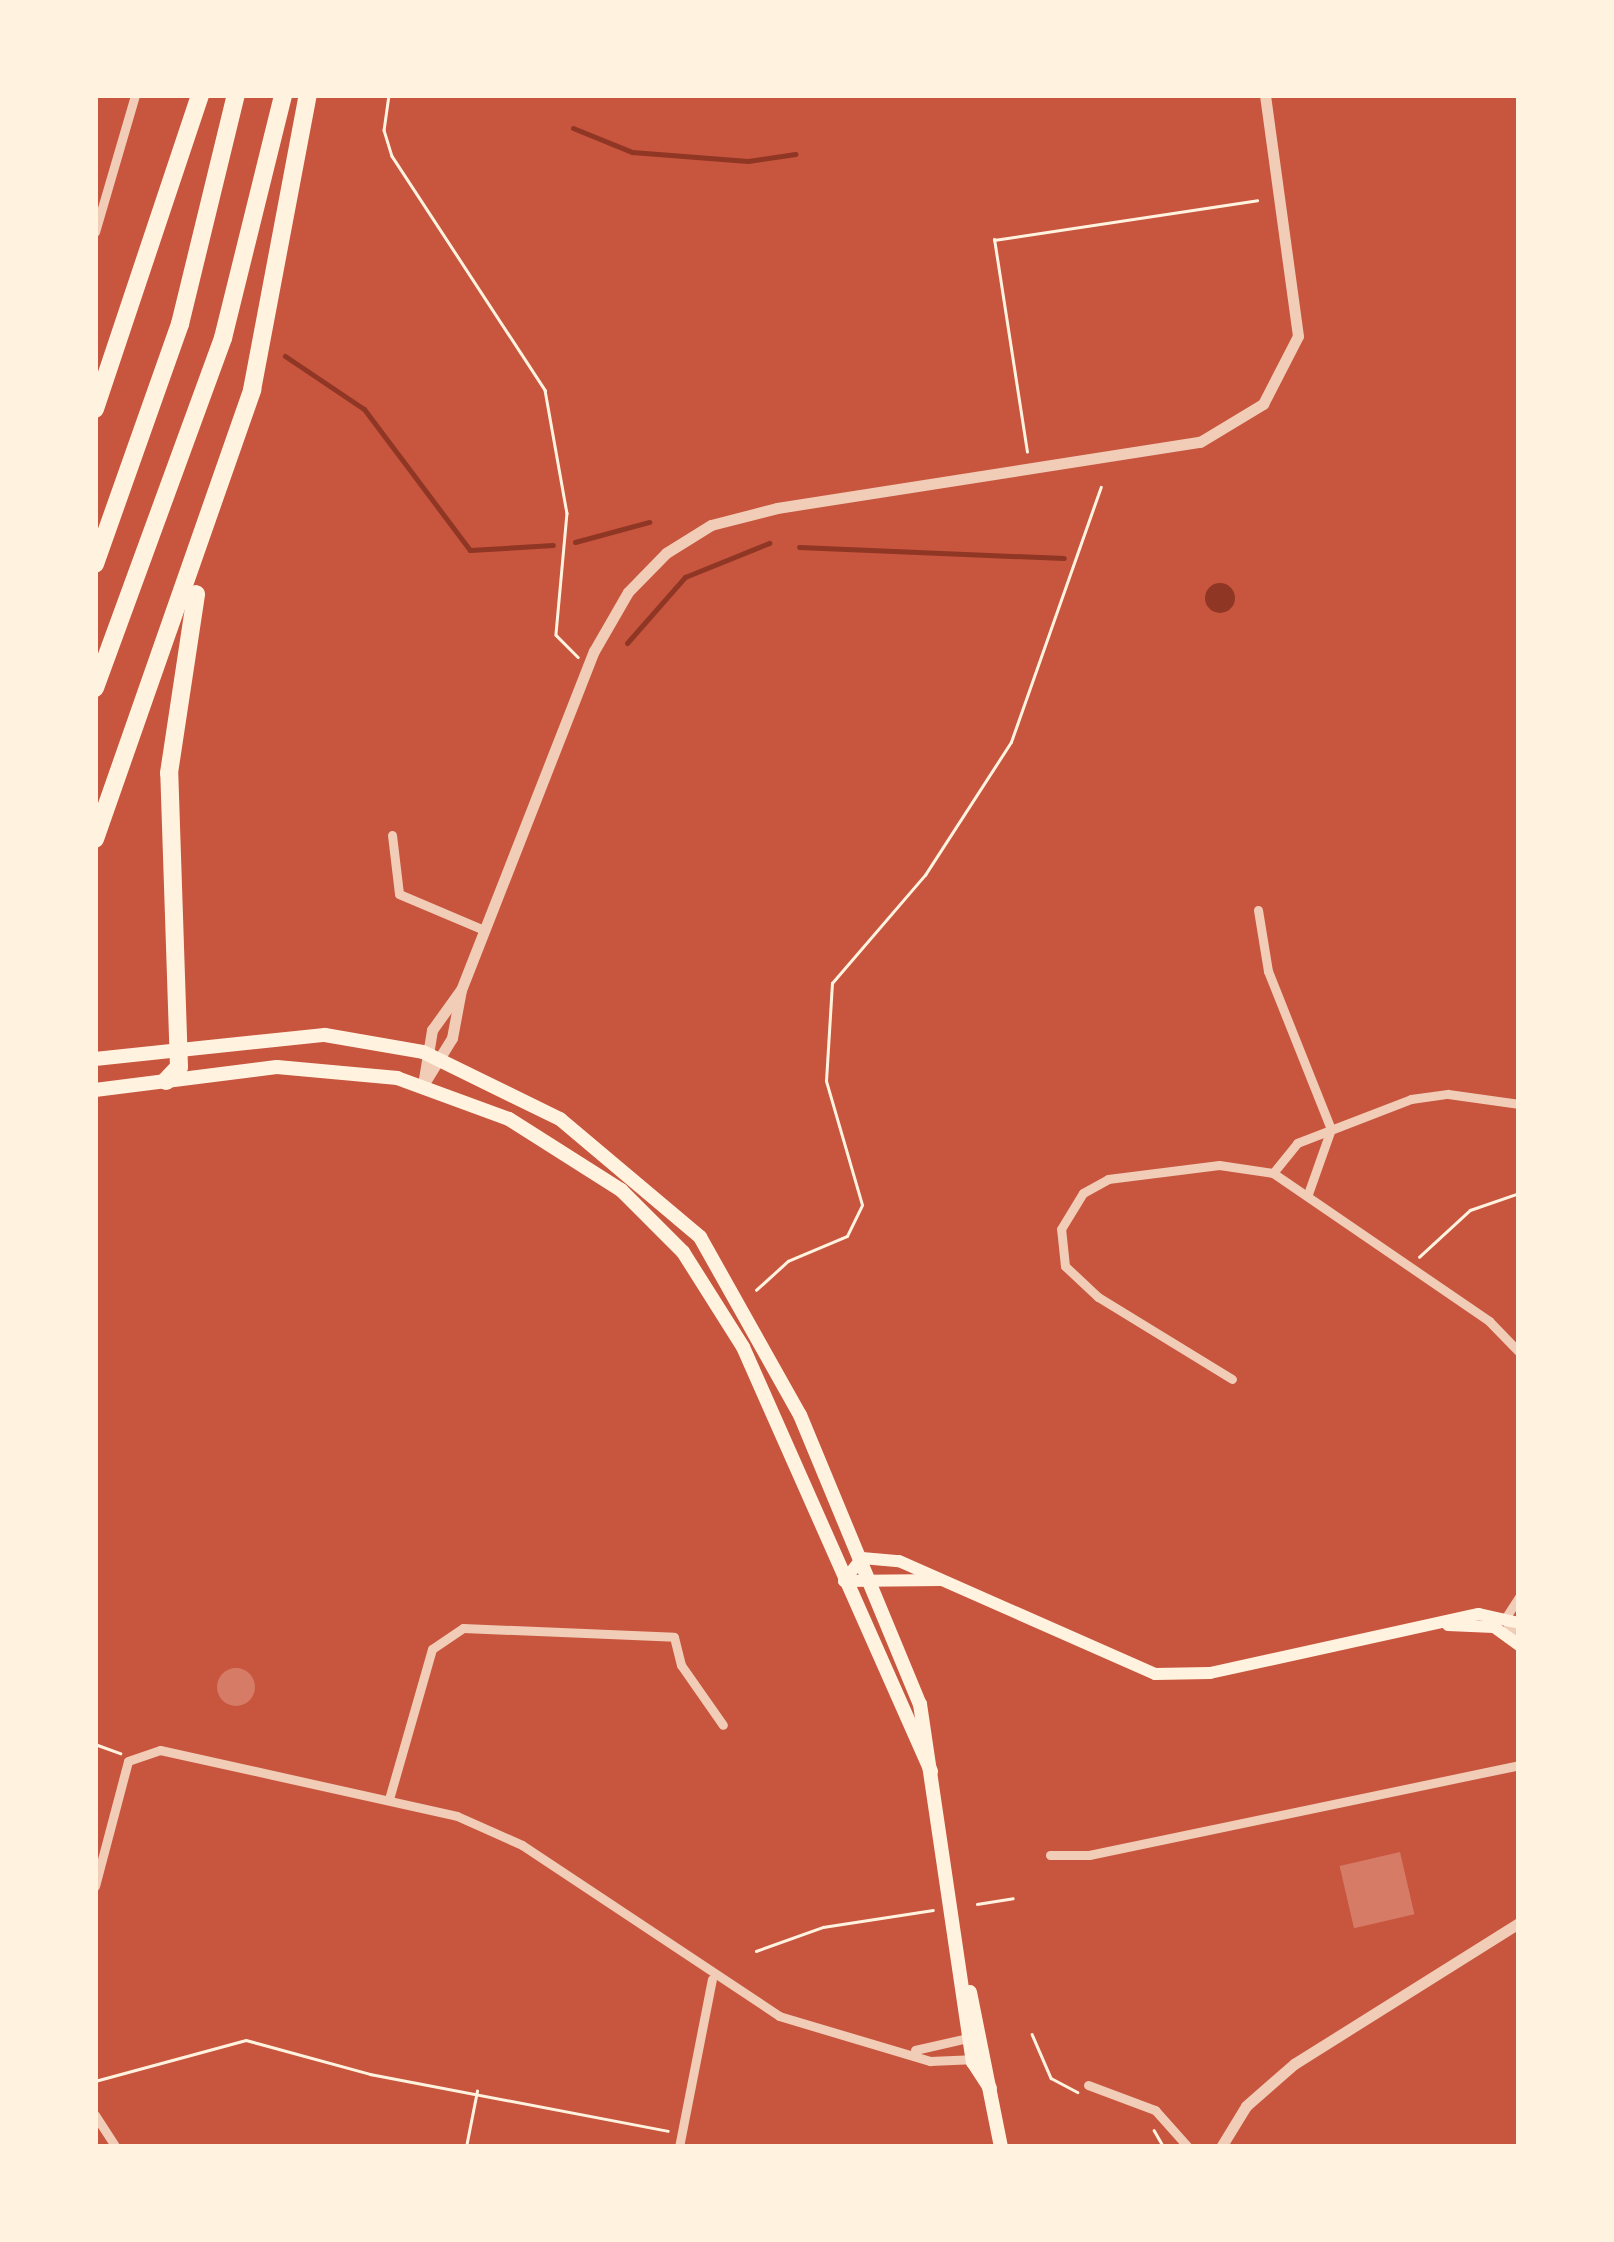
<!DOCTYPE html>
<html>
<head>
<meta charset="utf-8">
<style>
  body { margin:0 }
  #map { position:relative; width:1614px; height:2242px; overflow:hidden; background:#c8553d; font-family:"Zilla Slab",serif }
  div>[style] { position:absolute }
  .water>* { inset:0; background:#8f3625 }
  .round { border-radius:50% }
  .stream>* { height:5px; margin:-2.5px; padding:0 2.5px; transform-origin:2.5px; border-radius:2.5px; background:#8f3625 }
  .building>* { inset:0; background:#d67c66; transform-origin:0 0 }
  .path>* { height:2.5px; margin:-1.25px; padding:0 1.25px; transform-origin:1.25px; border-radius:1.25px; background:#fff3e0 }
  .minor>* { height:9px; margin:-4.5px; padding:0 4.5px; transform-origin:4.5px; border-radius:4.5px; background:#f1ccb7 }
  .tertiary>* { height:11px; margin:-5.5px; padding:0 5.5px; transform-origin:5.5px; border-radius:5.5px; background:#f1ccb7 }
  .secondary>* { height:12px; margin:-6px; padding:0 6px; transform-origin:6px; border-radius:6px; background:#fff3e0 }
  .primary>* { height:14px; margin:-7px; padding:0 7px; transform-origin:7px; border-radius:7px; background:#fff3e0 }
  .motorway>* { height:18px; margin:-9px; padding:0 9px; transform-origin:9px; border-radius:9px; background:#fff3e0 }
  span { translate:-50% -50%; white-space:nowrap; text-align:center; line-height:1.15; -webkit-text-stroke:10px #fff3e0; paint-order:stroke }
  .frame { position:absolute; inset:0; border:98px solid #fff3e0; pointer-events:none }
</style>
</head>
<body>
<div id="map">
  <div class="water">
    <i class="round" style="left:1205px;top:583px;width:30px;height:30px"></i>
  </div>
  <div class="stream">
    <i style="left:573px;top:128px;width:64px;rotate:22.1deg"></i>
    <i style="left:632px;top:152px;width:116px;rotate:4.4deg"></i>
    <i style="left:748px;top:161px;width:48px;rotate:-8.5deg"></i>
    <i style="left:285px;top:356px;width:95px;rotate:33.9deg"></i>
    <i style="left:364px;top:409px;width:176px;rotate:53.1deg"></i>
    <i style="left:470px;top:550px;width:83px;rotate:-3.4deg"></i>
    <i style="left:575px;top:542px;width:77px;rotate:-15.1deg"></i>
    <i style="left:799px;top:547px;width:265px;rotate:2.4deg"></i>
    <i style="left:627px;top:643px;width:88px;rotate:-48.7deg"></i>
    <i style="left:685px;top:577px;width:91px;rotate:-22deg"></i>
  </div>
  <div class="building">
    <i class="round" style="left:217px;top:1668px;width:38px;height:38px"></i>
    <i style="left:1400px;top:1852px;width:64px;height:62px;rotate:77deg"></i>
  </div>
  <div class="path">
    <i style="left:389px;top:95px;width:35px;rotate:98deg"></i>
    <i style="left:384px;top:130px;width:27px;rotate:73deg"></i>
    <i style="left:392px;top:156px;width:280px;rotate:56.8deg"></i>
    <i style="left:545px;top:390px;width:125px;rotate:79.9deg"></i>
    <i style="left:567px;top:513px;width:122px;rotate:95.2deg"></i>
    <i style="left:556px;top:635px;width:31px;rotate:45deg"></i>
    <i style="left:1027px;top:452px;width:215px;rotate:-98.8deg"></i>
    <i style="left:994px;top:240px;width:266px;rotate:-8.6deg"></i>
    <i style="left:1419px;top:1257px;width:69px;rotate:-42.7deg"></i>
    <i style="left:1470px;top:1210px;width:52px;rotate:-19.1deg"></i>
    <i style="left:756px;top:1290px;width:43px;rotate:-42.2deg"></i>
    <i style="left:788px;top:1261px;width:64px;rotate:-23deg"></i>
    <i style="left:847px;top:1236px;width:34px;rotate:-64deg"></i>
    <i style="left:862px;top:1205px;width:129px;rotate:-106.2deg"></i>
    <i style="left:826px;top:1081px;width:98px;rotate:-86.5deg"></i>
    <i style="left:832px;top:983px;width:143px;rotate:-49.3deg"></i>
    <i style="left:925px;top:875px;width:158px;rotate:-57.1deg"></i>
    <i style="left:1011px;top:742px;width:270px;rotate:-70.6deg"></i>
    <i style="left:95px;top:1744px;width:27px;rotate:20deg"></i>
    <i style="left:977px;top:1904px;width:36px;rotate:-9deg"></i>
    <i style="left:756px;top:1951px;width:71px;rotate:-19.7deg"></i>
    <i style="left:823px;top:1927px;width:111px;rotate:-8.8deg"></i>
    <i style="left:1032px;top:2034px;width:48px;rotate:66.6deg"></i>
    <i style="left:1051px;top:2078px;width:30px;rotate:28deg"></i>
    <i style="left:95px;top:2081px;width:156px;rotate:-15.2deg"></i>
    <i style="left:246px;top:2040px;width:129px;rotate:15.3deg"></i>
    <i style="left:370px;top:2074px;width:303px;rotate:10.8deg"></i>
    <i style="left:1154px;top:2130px;width:20px;rotate:60deg"></i>
    <i style="left:466px;top:2147px;width:57px;rotate:-78.9deg"></i>
  </div>
  <div class="minor">
    <i style="left:95px;top:232px;width:143px;rotate:-73.7deg"></i>
    <i style="left:392px;top:835px;width:59px;rotate:83.2deg"></i>
    <i style="left:399px;top:894px;width:92px;rotate:23deg"></i>
    <i style="left:1258px;top:910px;width:62px;rotate:80.7deg"></i>
    <i style="left:1268px;top:971px;width:170px;rotate:68.3deg"></i>
    <i style="left:1331px;top:1129px;width:69px;rotate:109.5deg"></i>
    <i style="left:1273px;top:1173px;width:38px;rotate:-51deg"></i>
    <i style="left:1297px;top:1143px;width:122px;rotate:-21.1deg"></i>
    <i style="left:1411px;top:1099px;width:37px;rotate:-8deg"></i>
    <i style="left:1448px;top:1094px;width:72px;rotate:8deg"></i>
    <i style="left:1232px;top:1379px;width:157px;rotate:-148.5deg"></i>
    <i style="left:1098px;top:1297px;width:45px;rotate:-136.8deg"></i>
    <i style="left:1065px;top:1266px;width:37px;rotate:-96deg"></i>
    <i style="left:1061px;top:1229px;width:42px;rotate:-58.6deg"></i>
    <i style="left:1083px;top:1193px;width:29px;rotate:-29deg"></i>
    <i style="left:1108px;top:1179px;width:112px;rotate:-7.2deg"></i>
    <i style="left:1219px;top:1165px;width:55px;rotate:8.4deg"></i>
    <i style="left:1273px;top:1173px;width:262px;rotate:34.4deg"></i>
    <i style="left:1489px;top:1321px;width:43px;rotate:45.9deg"></i>
    <i style="left:1519px;top:1597px;width:24px;rotate:123deg"></i>
    <i style="left:1506px;top:1617px;width:17px;rotate:77deg"></i>
    <i style="left:1510px;top:1634px;width:10px;rotate:-24deg"></i>
    <i style="left:389px;top:1799px;width:156px;rotate:-74deg"></i>
    <i style="left:432px;top:1649px;width:37px;rotate:-34deg"></i>
    <i style="left:463px;top:1628px;width:211px;rotate:2.4deg"></i>
    <i style="left:674px;top:1637px;width:29px;rotate:76deg"></i>
    <i style="left:681px;top:1665px;width:73px;rotate:55deg"></i>
    <i style="left:1050px;top:1855px;width:39px"></i>
    <i style="left:1089px;top:1855px;width:439px;rotate:-11.8deg"></i>
    <i style="left:95px;top:1886px;width:129px;rotate:-75.2deg"></i>
    <i style="left:128px;top:1761px;width:34px;rotate:-19deg"></i>
    <i style="left:160px;top:1750px;width:304px;rotate:12.5deg"></i>
    <i style="left:457px;top:1816px;width:71px;rotate:24deg"></i>
    <i style="left:522px;top:1845px;width:309px;rotate:33.6deg"></i>
    <i style="left:779px;top:2016px;width:158px;rotate:16.6deg"></i>
    <i style="left:930px;top:2061px;width:46px;rotate:-2.5deg"></i>
    <i style="left:915px;top:2050px;width:58px;rotate:-12.8deg"></i>
    <i style="left:1088px;top:2085px;width:72px;rotate:20.5deg"></i>
    <i style="left:1155px;top:2110px;width:50px;rotate:48.3deg"></i>
    <i style="left:95px;top:2115px;width:38px;rotate:57deg"></i>
    <i style="left:679px;top:2147px;width:171px;rotate:-78.9deg"></i>
  </div>
  <div class="tertiary">
    <i style="left:423px;top:1085px;width:55px;rotate:-58.3deg"></i>
    <i style="left:452px;top:1038px;width:49px;rotate:-79.4deg"></i>
    <i style="left:461px;top:990px;width:364px;rotate:-68.6deg"></i>
    <i style="left:594px;top:651px;width:68px;rotate:-60deg"></i>
    <i style="left:628px;top:592px;width:54px;rotate:-45.7deg"></i>
    <i style="left:666px;top:553px;width:53px;rotate:-31.9deg"></i>
    <i style="left:711px;top:525px;width:68px;rotate:-14.4deg"></i>
    <i style="left:777px;top:508px;width:428px;rotate:-8.9deg"></i>
    <i style="left:1200px;top:442px;width:74px;rotate:-31.1deg"></i>
    <i style="left:1263px;top:404px;width:76px;rotate:-62.8deg"></i>
    <i style="left:1298px;top:336px;width:243px;rotate:-97.8deg"></i>
    <i style="left:423px;top:1085px;width:56px;rotate:-80.7deg"></i>
    <i style="left:432px;top:1030px;width:48px;rotate:-54.3deg"></i>
    <i style="left:1221px;top:2147px;width:48px;rotate:-58.6deg"></i>
    <i style="left:1246px;top:2106px;width:64px;rotate:-41.2deg"></i>
    <i style="left:1294px;top:2064px;width:266px;rotate:-32.1deg"></i>
  </div>
  <div class="secondary">
    <i style="left:940px;top:1580px;width:96px;rotate:179.4deg"></i>
    <i style="left:844px;top:1581px;width:29px;rotate:-52deg"></i>
    <i style="left:862px;top:1558px;width:37px;rotate:5deg"></i>
    <i style="left:899px;top:1561px;width:280px;rotate:23.8deg"></i>
    <i style="left:1155px;top:1674px;width:55px;rotate:-1deg"></i>
    <i style="left:1210px;top:1673px;width:275px;rotate:-12.4deg"></i>
    <i style="left:1479px;top:1614px;width:41px;rotate:12.7deg"></i>
    <i style="left:1448px;top:1625px;width:46px;rotate:2.5deg"></i>
    <i style="left:1494px;top:1627px;width:31px;rotate:36deg"></i>
  </div>
  <div class="primary">
    <i style="left:95px;top:1059px;width:231px;rotate:-6deg"></i>
    <i style="left:325px;top:1035px;width:99px;rotate:9.8deg"></i>
    <i style="left:423px;top:1052px;width:153px;rotate:26.1deg"></i>
    <i style="left:560px;top:1119px;width:183px;rotate:40.1deg"></i>
    <i style="left:700px;top:1237px;width:204px;rotate:60.7deg"></i>
    <i style="left:800px;top:1415px;width:313px;rotate:67.5deg"></i>
    <i style="left:920px;top:1704px;width:362px;rotate:81.6deg"></i>
    <i style="left:973px;top:2062px;width:31px;rotate:57deg"></i>
    <i style="left:95px;top:1090px;width:183px;rotate:-7.2deg"></i>
    <i style="left:277px;top:1067px;width:121px;rotate:5.2deg"></i>
    <i style="left:397px;top:1078px;width:119px;rotate:20.1deg"></i>
    <i style="left:509px;top:1119px;width:133px;rotate:32.4deg"></i>
    <i style="left:621px;top:1190px;width:88px;rotate:45deg"></i>
    <i style="left:683px;top:1252px;width:112px;rotate:57.7deg"></i>
    <i style="left:743px;top:1347px;width:464px;rotate:66.1deg"></i>
    <i style="left:970px;top:1992px;width:158px;rotate:78.7deg"></i>
  </div>
  <div class="motorway">
    <i style="left:95px;top:409px;width:331px;rotate:-71.5deg"></i>
    <i style="left:95px;top:564px;width:255px;rotate:-70.5deg"></i>
    <i style="left:180px;top:324px;width:236px;rotate:-76.3deg"></i>
    <i style="left:95px;top:688px;width:373px;rotate:-69.9deg"></i>
    <i style="left:223px;top:338px;width:250px;rotate:-76.1deg"></i>
    <i style="left:95px;top:839px;width:476px;rotate:-70.7deg"></i>
    <i style="left:252px;top:390px;width:300px;rotate:-79.3deg"></i>
    <i style="left:166px;top:1081px;width:19px;rotate:-47deg"></i>
    <i style="left:179px;top:1067px;width:294px;rotate:-91.9deg"></i>
    <i style="left:169px;top:773px;width:181px;rotate:-81.4deg"></i>
  </div>
  <div class="frame"></div>
</div>
</body>
</html>
